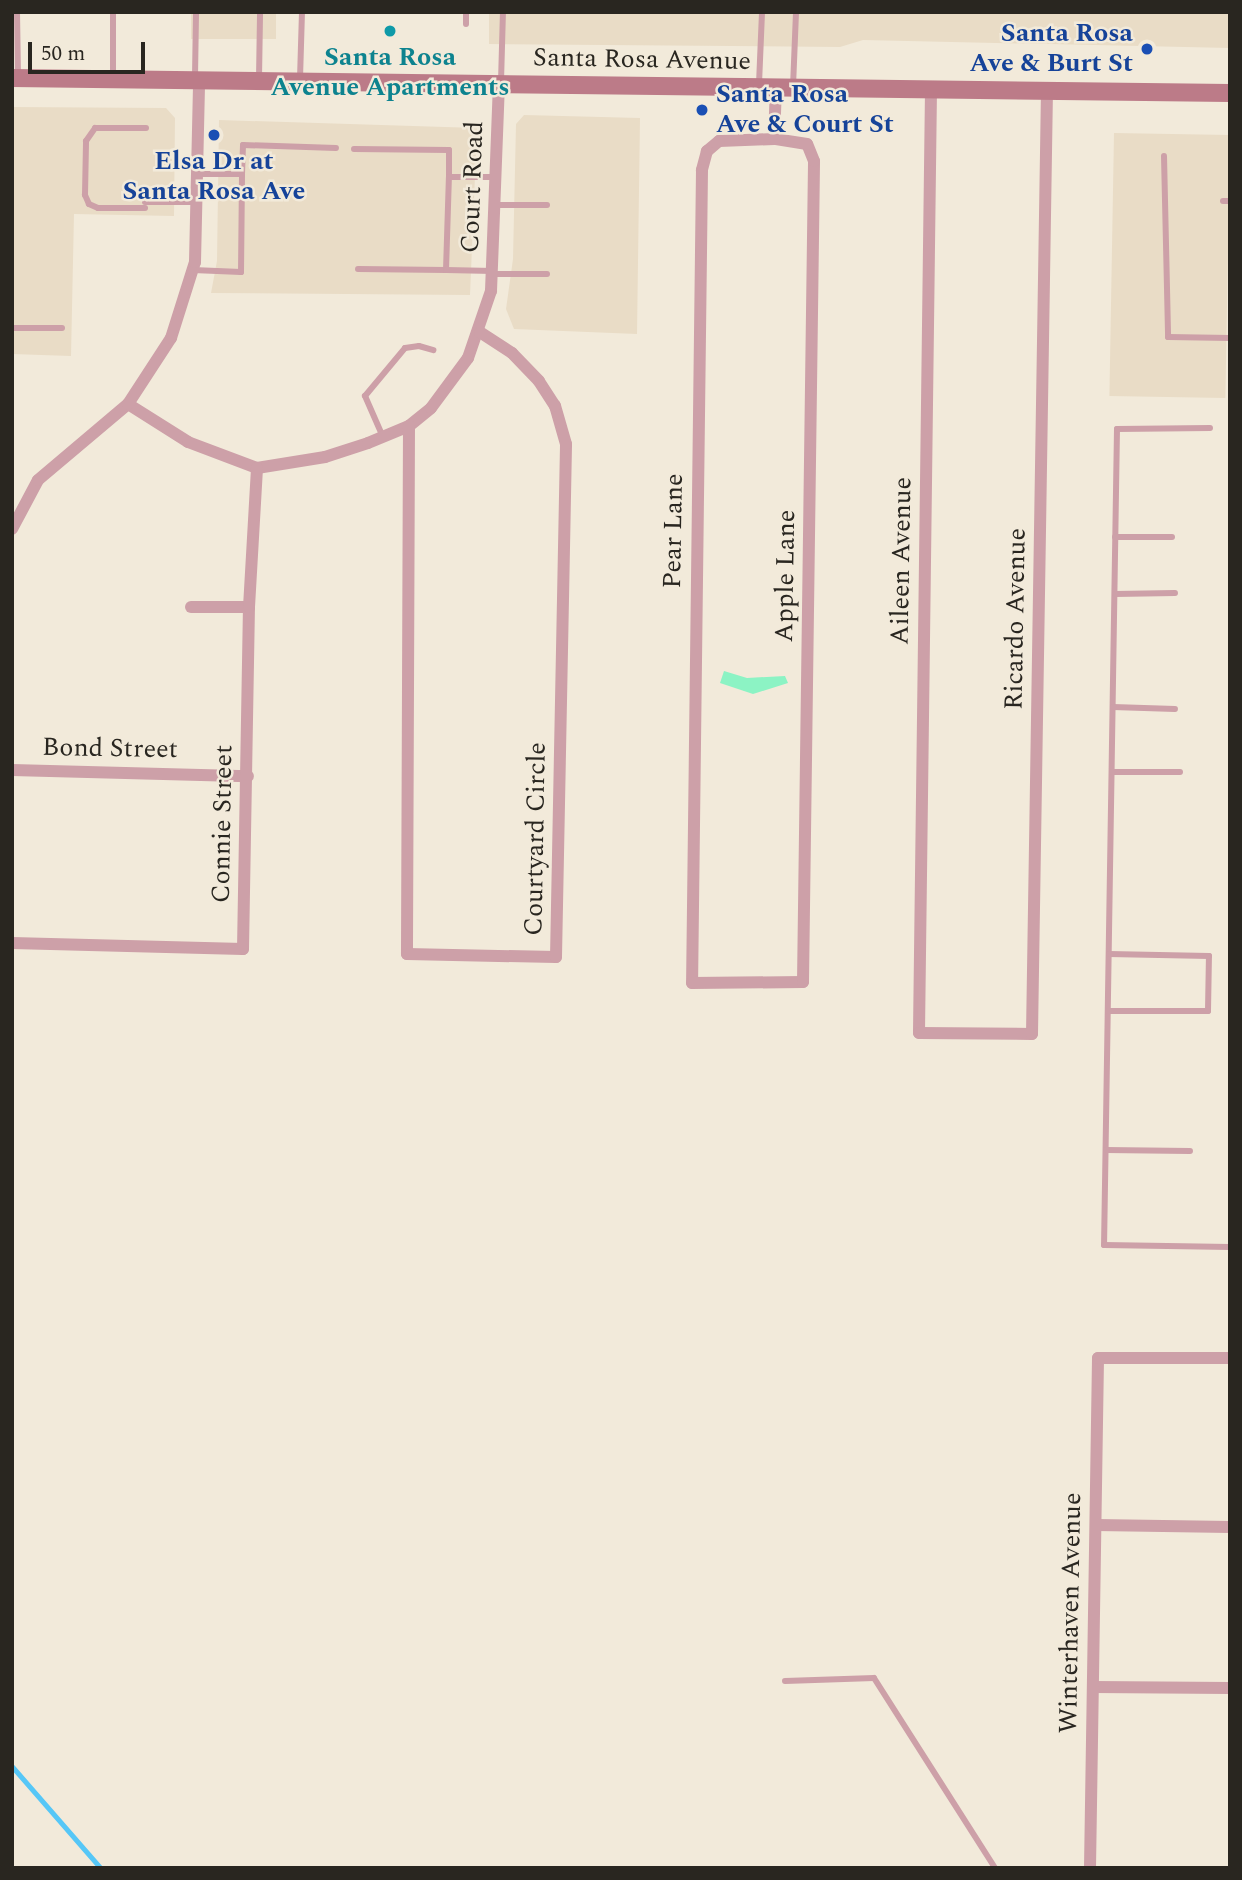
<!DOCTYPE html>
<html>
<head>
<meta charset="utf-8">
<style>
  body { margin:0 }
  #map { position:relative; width:1242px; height:1880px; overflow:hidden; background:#f2eada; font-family:Spectral,serif }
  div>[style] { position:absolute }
  .built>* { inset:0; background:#e9dcc6; transform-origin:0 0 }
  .green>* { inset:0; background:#8cf3c4 }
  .stream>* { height:4.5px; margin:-2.25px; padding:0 2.25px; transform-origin:2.25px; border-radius:2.25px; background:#56c7f7 }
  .service>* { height:6px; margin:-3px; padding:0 3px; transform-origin:3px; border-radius:3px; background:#cda0a8 }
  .minor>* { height:12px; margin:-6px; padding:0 6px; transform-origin:6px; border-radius:6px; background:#cda0a8 }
  .secondary>* { height:18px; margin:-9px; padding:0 9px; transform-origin:9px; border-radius:9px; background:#bc7b88 }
  .dots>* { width:19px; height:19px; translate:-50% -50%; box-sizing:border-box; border:4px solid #f2eada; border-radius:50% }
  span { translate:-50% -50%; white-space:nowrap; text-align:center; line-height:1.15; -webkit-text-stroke:5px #f2eada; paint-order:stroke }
  .transit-label { font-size:26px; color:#164399; font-weight:700 }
  .right { translate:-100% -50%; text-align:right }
  .left { translate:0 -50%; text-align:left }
  .culture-label { font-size:26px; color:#0d838f; font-weight:700 }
  .street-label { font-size:26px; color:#292620 }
  .frame { position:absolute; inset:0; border:14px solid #292620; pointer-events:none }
  .scale { position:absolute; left:28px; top:42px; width:117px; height:32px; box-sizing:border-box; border:4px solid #292620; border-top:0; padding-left:9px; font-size:21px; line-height:24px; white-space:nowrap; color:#292620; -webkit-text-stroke:5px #f2eada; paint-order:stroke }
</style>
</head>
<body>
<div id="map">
  <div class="built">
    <i style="left:191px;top:12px;width:85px;height:27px"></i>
    <i style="clip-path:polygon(489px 12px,1230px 12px,1230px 48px,863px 40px,840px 47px,489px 44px)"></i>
    <i style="clip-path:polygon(12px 107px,166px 108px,175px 118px,174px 216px,74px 214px,71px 356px,12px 354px)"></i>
    <i style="clip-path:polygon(524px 115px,640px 118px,637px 334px,514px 329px,506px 309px,513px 259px,516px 124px)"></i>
    <i style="clip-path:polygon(219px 120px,477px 128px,470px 295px,211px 293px,217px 261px)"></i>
    <i style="left:1114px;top:133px;width:116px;height:263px;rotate:1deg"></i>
  </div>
  <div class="green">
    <i style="clip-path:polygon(724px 671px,747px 678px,785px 676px,788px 683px,753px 694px,720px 683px)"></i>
  </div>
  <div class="stream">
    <i style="left:12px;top:1766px;width:135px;rotate:48.9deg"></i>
  </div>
  <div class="service">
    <i style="left:17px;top:12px;width:65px;rotate:89.1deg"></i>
    <i style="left:466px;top:24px;width:12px;rotate:-90deg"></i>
    <i style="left:113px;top:77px;width:65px;rotate:-90deg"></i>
    <i style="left:195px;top:77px;width:65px;rotate:-89.1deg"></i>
    <i style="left:259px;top:79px;width:67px;rotate:-89.1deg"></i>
    <i style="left:300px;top:79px;width:67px;rotate:-88.3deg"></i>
    <i style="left:501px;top:82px;width:70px;rotate:-88.4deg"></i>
    <i style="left:759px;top:84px;width:72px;rotate:-87.6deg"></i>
    <i style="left:793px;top:87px;width:75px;rotate:-87.7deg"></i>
    <i style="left:354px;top:149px;width:95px;rotate:0.6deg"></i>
    <i style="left:449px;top:150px;width:27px;rotate:90deg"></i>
    <i style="left:449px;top:177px;width:47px"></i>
    <i style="left:1164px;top:156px;width:181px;rotate:88.7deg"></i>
    <i style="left:1168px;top:337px;width:62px;rotate:0.9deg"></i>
    <i style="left:197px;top:174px;width:45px"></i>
    <i style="left:242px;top:174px;width:29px;rotate:-88deg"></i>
    <i style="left:243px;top:145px;width:93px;rotate:1.8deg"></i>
    <i style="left:1223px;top:201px;width:7px"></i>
    <i style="left:145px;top:202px;width:52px"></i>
    <i style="left:495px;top:205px;width:52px"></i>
    <i style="left:145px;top:208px;width:47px;rotate:180deg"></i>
    <i style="left:98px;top:208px;width:10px;rotate:-156deg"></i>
    <i style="left:89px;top:204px;width:10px;rotate:-114deg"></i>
    <i style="left:85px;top:195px;width:54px;rotate:-88.9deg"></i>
    <i style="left:86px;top:141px;width:16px;rotate:-55deg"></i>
    <i style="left:95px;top:128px;width:51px"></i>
    <i style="left:358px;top:269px;width:88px;rotate:0.7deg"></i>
    <i style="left:446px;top:270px;width:93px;rotate:-88.2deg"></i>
    <i style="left:193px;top:270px;width:48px;rotate:2.4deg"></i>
    <i style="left:241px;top:272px;width:98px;rotate:-89.4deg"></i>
    <i style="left:446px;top:270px;width:47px;rotate:1.2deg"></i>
    <i style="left:493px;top:274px;width:54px"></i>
    <i style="left:12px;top:328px;width:50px"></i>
    <i style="left:1210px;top:428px;width:93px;rotate:179.4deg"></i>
    <i style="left:1117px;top:429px;width:816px;rotate:90.91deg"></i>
    <i style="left:1104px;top:1245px;width:126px;rotate:0.9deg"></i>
    <i style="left:383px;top:437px;width:45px;rotate:-113.7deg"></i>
    <i style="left:365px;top:396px;width:62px;rotate:-50.2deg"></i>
    <i style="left:405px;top:348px;width:14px;rotate:-8deg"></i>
    <i style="left:419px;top:346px;width:15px;rotate:16deg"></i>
    <i style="left:1115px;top:537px;width:57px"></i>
    <i style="left:1115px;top:594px;width:60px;rotate:-1deg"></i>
    <i style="left:1113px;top:707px;width:62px;rotate:1.8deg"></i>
    <i style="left:1112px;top:772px;width:68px"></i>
    <i style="left:1108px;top:1011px;width:100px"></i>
    <i style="left:1208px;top:1011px;width:55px;rotate:-89deg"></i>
    <i style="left:1209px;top:956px;width:100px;rotate:-178.9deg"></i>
    <i style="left:1106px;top:1150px;width:84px;rotate:0.7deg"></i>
    <i style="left:785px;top:1681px;width:89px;rotate:-1.9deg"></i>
    <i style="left:874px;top:1678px;width:225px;rotate:57.5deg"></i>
  </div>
  <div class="minor">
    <i style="left:931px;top:90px;width:943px;rotate:90.73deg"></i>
    <i style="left:919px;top:1033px;width:113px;rotate:0.5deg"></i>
    <i style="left:1032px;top:1034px;width:943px;rotate:-89.09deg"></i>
    <i style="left:774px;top:139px;width:55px;rotate:177.9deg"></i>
    <i style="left:719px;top:141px;width:16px;rotate:140deg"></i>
    <i style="left:707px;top:151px;width:20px;rotate:105deg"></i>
    <i style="left:702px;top:170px;width:813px;rotate:90.7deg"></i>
    <i style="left:692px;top:983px;width:111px;rotate:-0.5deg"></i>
    <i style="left:803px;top:982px;width:821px;rotate:-89.23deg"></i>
    <i style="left:814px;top:161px;width:18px;rotate:-112deg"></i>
    <i style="left:807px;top:144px;width:33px;rotate:-171deg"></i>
    <i style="left:774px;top:139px;width:51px;rotate:-87.8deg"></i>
    <i style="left:128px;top:404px;width:71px;rotate:32.3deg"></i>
    <i style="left:188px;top:442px;width:74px;rotate:20.6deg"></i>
    <i style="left:257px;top:468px;width:69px;rotate:-9.2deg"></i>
    <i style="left:325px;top:457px;width:45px;rotate:-18deg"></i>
    <i style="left:368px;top:443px;width:44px;rotate:-22.5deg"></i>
    <i style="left:409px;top:426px;width:28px;rotate:-39deg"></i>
    <i style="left:431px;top:408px;width:62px;rotate:-53.5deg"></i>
    <i style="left:468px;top:358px;width:71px;rotate:-71.1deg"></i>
    <i style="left:491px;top:291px;width:207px;rotate:-87.8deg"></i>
    <i style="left:409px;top:426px;width:528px;rotate:90.22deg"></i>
    <i style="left:407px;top:954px;width:149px;rotate:1.2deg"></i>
    <i style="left:556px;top:957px;width:513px;rotate:-88.88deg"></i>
    <i style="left:566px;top:444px;width:40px;rotate:-106deg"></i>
    <i style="left:555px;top:406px;width:30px;rotate:-123deg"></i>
    <i style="left:539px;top:381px;width:39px;rotate:-134deg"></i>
    <i style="left:512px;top:353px;width:38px;rotate:-147deg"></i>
    <i style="left:12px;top:529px;width:55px;rotate:-62deg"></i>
    <i style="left:38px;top:480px;width:118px;rotate:-40.2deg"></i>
    <i style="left:128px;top:404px;width:79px;rotate:-56.9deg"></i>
    <i style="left:171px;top:338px;width:80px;rotate:-72.5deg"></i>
    <i style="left:195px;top:262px;width:182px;rotate:-88.7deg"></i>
    <i style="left:191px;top:607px;width:58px"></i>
    <i style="left:12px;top:770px;width:236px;rotate:1.5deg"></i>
    <i style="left:12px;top:943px;width:231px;rotate:1.5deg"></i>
    <i style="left:243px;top:949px;width:342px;rotate:-89deg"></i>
    <i style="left:249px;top:607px;width:139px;rotate:-86.7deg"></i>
    <i style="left:1096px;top:1525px;width:134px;rotate:0.9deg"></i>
    <i style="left:1093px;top:1687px;width:137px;rotate:0.4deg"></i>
    <i style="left:1090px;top:1868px;width:510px;rotate:-89.1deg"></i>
    <i style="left:1098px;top:1358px;width:132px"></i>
  </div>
  <div class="secondary">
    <i style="left:12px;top:78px;width:1218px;rotate:0.71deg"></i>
  </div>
  <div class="dots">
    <i style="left:390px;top:31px;background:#0f9aa8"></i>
    <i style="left:1147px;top:49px;background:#1a4fb4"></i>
    <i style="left:702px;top:110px;background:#1a4fb4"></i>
    <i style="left:214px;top:135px;background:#1a4fb4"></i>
  </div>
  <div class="transit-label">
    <span class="right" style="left:1133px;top:49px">Santa Rosa<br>Ave &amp; Burt St</span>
    <span class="left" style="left:716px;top:110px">Santa Rosa<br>Ave &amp; Court St</span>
    <span style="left:214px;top:177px">Elsa Dr at<br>Santa Rosa Ave</span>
  </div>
  <div class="culture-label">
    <span style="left:390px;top:73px">Santa Rosa<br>Avenue Apartments</span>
  </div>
  <div class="street-label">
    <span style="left:642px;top:60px;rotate:1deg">Santa Rosa Avenue</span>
    <span style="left:473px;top:187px;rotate:-88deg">Court Road</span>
    <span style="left:674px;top:531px;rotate:-89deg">Pear Lane</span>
    <span style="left:902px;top:561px;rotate:-89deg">Aileen Avenue</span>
    <span style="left:786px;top:576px;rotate:-89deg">Apple Lane</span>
    <span style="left:1016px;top:619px;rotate:-89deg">Ricardo Avenue</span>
    <span style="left:110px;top:749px;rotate:1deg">Bond Street</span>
    <span style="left:223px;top:824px;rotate:-89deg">Connie Street</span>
    <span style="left:536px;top:839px;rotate:-89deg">Courtyard Circle</span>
    <span style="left:1071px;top:1613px;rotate:-89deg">Winterhaven Avenue</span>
  </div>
  <div class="frame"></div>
  <div class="scale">50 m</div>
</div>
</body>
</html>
